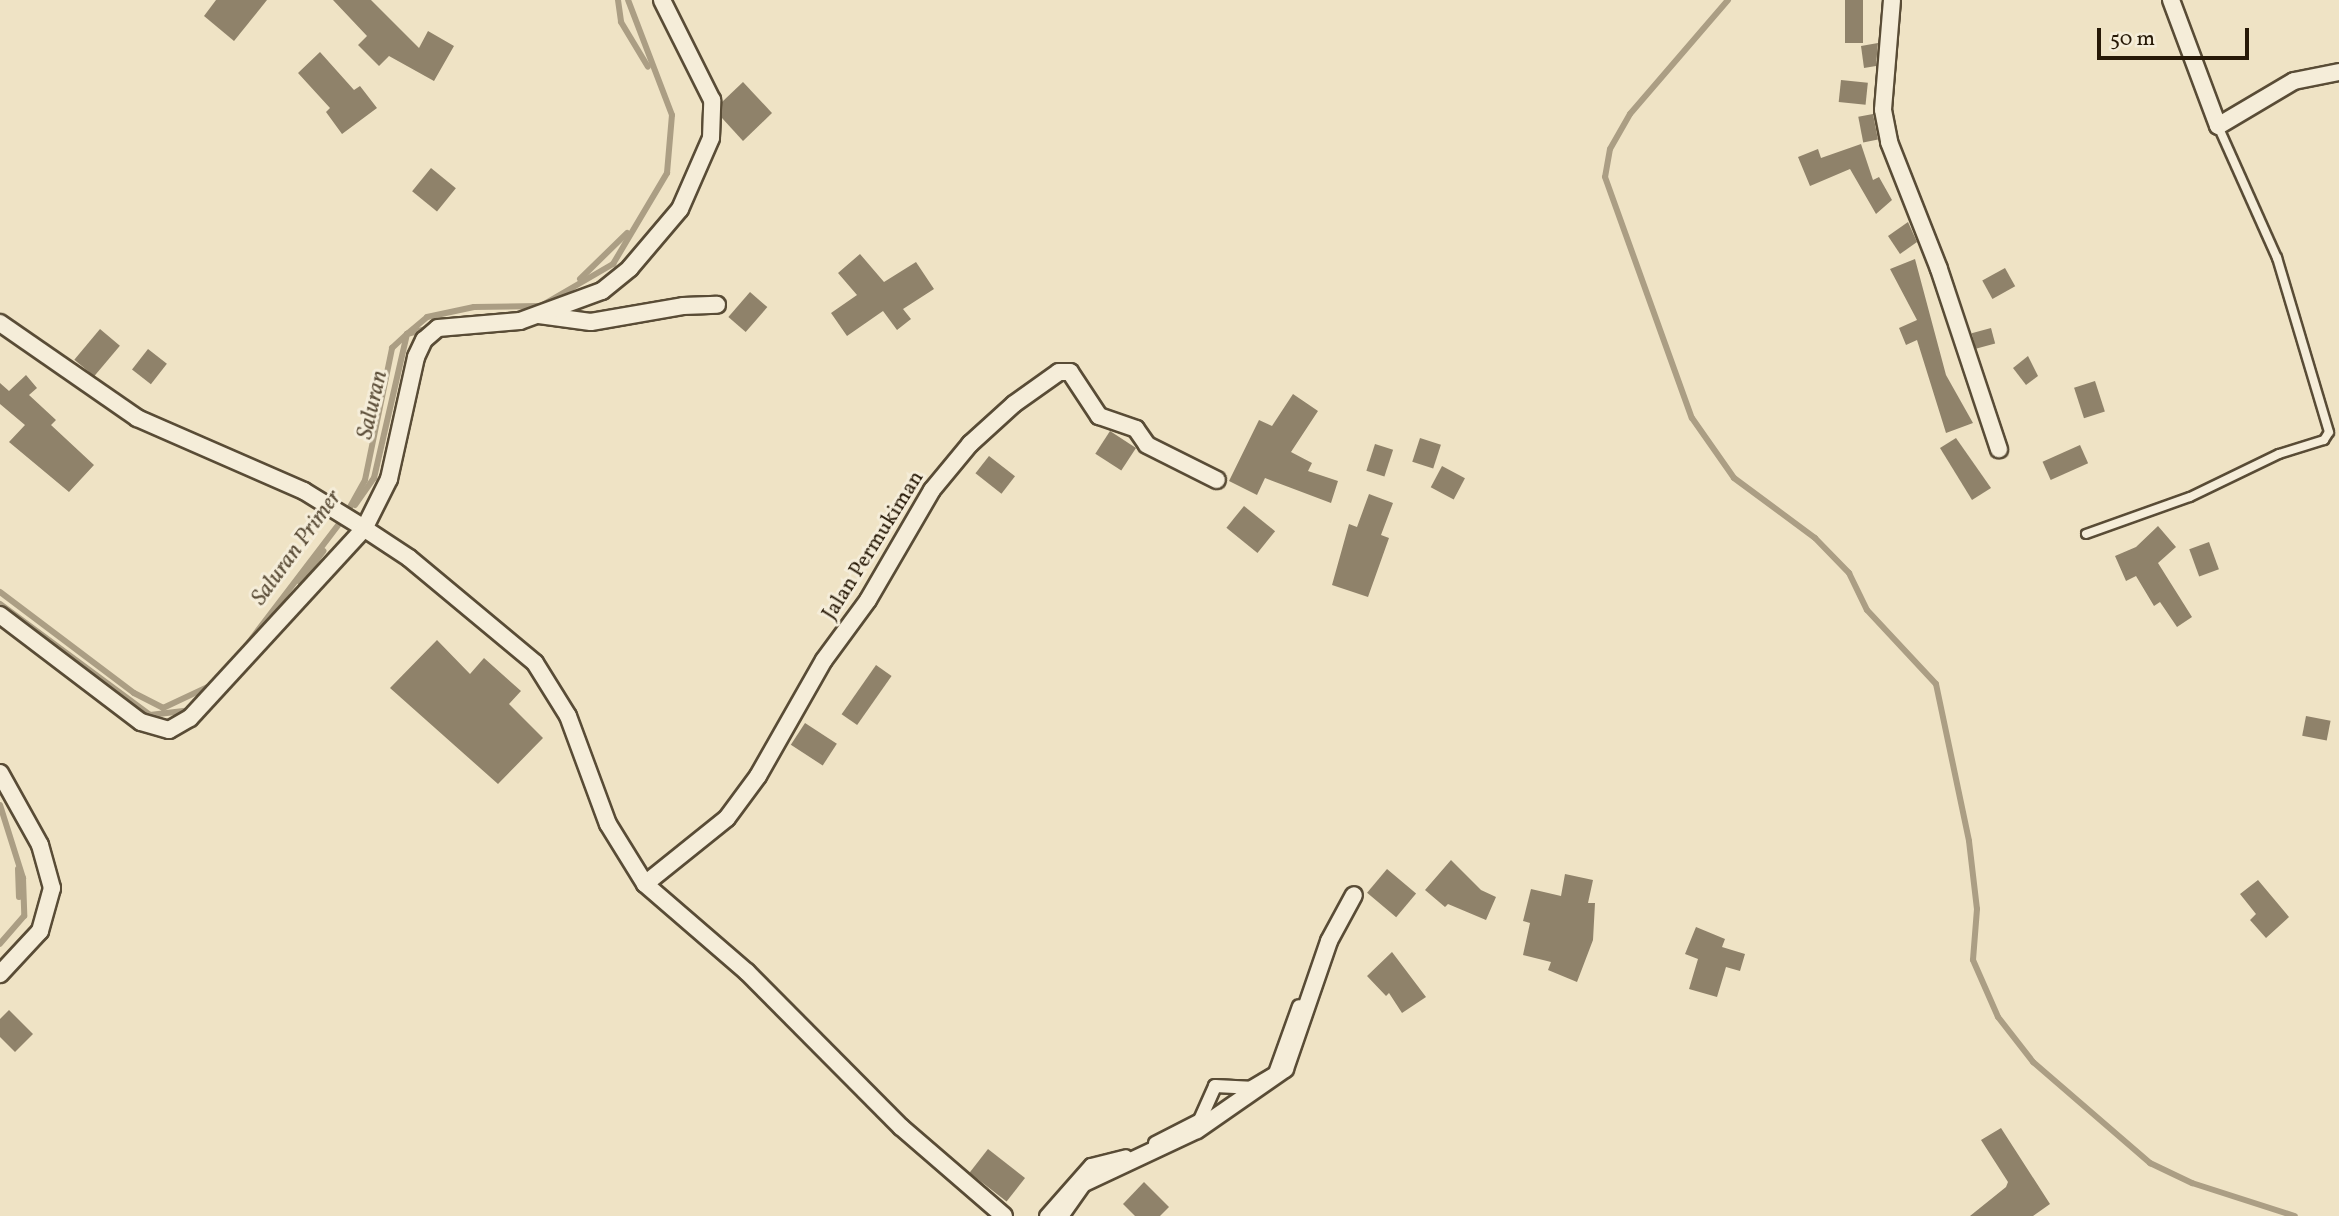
<!DOCTYPE html>
<html>
<head>
<meta charset="utf-8">
<style>
  body { margin:0 }
  #map { position:relative; width:2339px; height:1216px; overflow:hidden; background:#efe3c5; font-family:Vollkorn,serif }
  div>[style] { position:absolute }
  .stream>* { height:6px; margin:-3px; padding:0 3px; transform-origin:3px; border-radius:3px; background:#ab9e84 }
  .building>* { inset:0; background:#8f826a; transform-origin:0 0 }
  .roads { filter:drop-shadow(2px 0 #594c36) drop-shadow(-2px 0 #594c36) drop-shadow(0 2px #594c36) drop-shadow(0 -2px #594c36) }
  .service>* { height:8px; margin:-4px; padding:0 4px; transform-origin:4px; border-radius:4px; background:#f5edd9 }
  .pedestrian>* { height:12px; margin:-6px; padding:0 6px; transform-origin:6px; border-radius:6px; background:#f5edd9 }
  .minor>* { height:16px; margin:-8px; padding:0 8px; transform-origin:8px; border-radius:8px; background:#f5edd9 }
  span { translate:-50% -50%; white-space:nowrap; text-align:center; line-height:1.15; -webkit-text-stroke:6px #f5edd9; paint-order:stroke }
  .street-label { font-size:21px; color:#271907 }
  .water-label { font-size:23px; color:#5c4e39; font-style:italic }
  .scale { position:absolute; left:2097px; top:28px; width:152px; height:32px; box-sizing:border-box; border:4px solid #271907; border-top:0; padding-left:9px; font-size:21px; line-height:24px; white-space:nowrap; color:#271907; -webkit-text-stroke:5px #f5edd9; paint-order:stroke }
</style>
</head>
<body>
<div id="map">
  <div class="stream">
    <i style="left:618px;top:0;width:22px;rotate:82deg"></i>
    <i style="left:621px;top:22px;width:52px;rotate:59deg"></i>
    <i style="left:1728px;top:0;width:150px;rotate:130.7deg"></i>
    <i style="left:1630px;top:114px;width:40px;rotate:119.7deg"></i>
    <i style="left:1610px;top:149px;width:28px;rotate:100deg"></i>
    <i style="left:1605px;top:177px;width:256px;rotate:70.2deg"></i>
    <i style="left:1692px;top:418px;width:73px;rotate:55deg"></i>
    <i style="left:1734px;top:478px;width:101px;rotate:36.5deg"></i>
    <i style="left:1815px;top:538px;width:49px;rotate:45.8deg"></i>
    <i style="left:1849px;top:573px;width:41px;rotate:64.1deg"></i>
    <i style="left:1867px;top:610px;width:101px;rotate:47deg"></i>
    <i style="left:1936px;top:684px;width:160px;rotate:78.1deg"></i>
    <i style="left:1969px;top:841px;width:68px;rotate:83.3deg"></i>
    <i style="left:1977px;top:909px;width:51px;rotate:94.5deg"></i>
    <i style="left:1973px;top:960px;width:62px;rotate:66.3deg"></i>
    <i style="left:1998px;top:1017px;width:57px;rotate:52.1deg"></i>
    <i style="left:2033px;top:1062px;width:155px;rotate:40.8deg"></i>
    <i style="left:2150px;top:1163px;width:47px;rotate:25.5deg"></i>
    <i style="left:2192px;top:1183px;width:108px;rotate:17.8deg"></i>
    <i style="left:580px;top:279px;width:66px;rotate:-44.4deg"></i>
    <i style="left:539px;top:307px;width:86px;rotate:-30.2deg"></i>
    <i style="left:613px;top:264px;width:106px;rotate:-59.3deg"></i>
    <i style="left:667px;top:173px;width:58px;rotate:-85.1deg"></i>
    <i style="left:672px;top:115px;width:123px;rotate:-110.9deg"></i>
    <i style="left:355px;top:505px;width:33px;rotate:-55deg"></i>
    <i style="left:374px;top:478px;width:148px;rotate:-77.1deg"></i>
    <i style="left:407px;top:334px;width:26px;rotate:-40deg"></i>
    <i style="left:427px;top:317px;width:48px;rotate:-12deg"></i>
    <i style="left:474px;top:307px;width:66px;rotate:-0.9deg"></i>
    <i style="left:300px;top:582px;width:39px;rotate:-53deg"></i>
    <i style="left:0;top:592px;width:168px;rotate:37deg"></i>
    <i style="left:134px;top:693px;width:33px;rotate:27deg"></i>
    <i style="left:163px;top:708px;width:56px;rotate:-25.2deg"></i>
    <i style="left:0;top:604px;width:187px;rotate:36.5deg"></i>
    <i style="left:150px;top:715px;width:42px;rotate:-6.8deg"></i>
    <i style="left:243px;top:650px;width:168px;rotate:-52.7deg"></i>
    <i style="left:345px;top:516px;width:41px;rotate:-60.9deg"></i>
    <i style="left:365px;top:480px;width:135px;rotate:-78.4deg"></i>
    <i style="left:392px;top:348px;width:21px;rotate:-43deg"></i>
    <i style="left:407px;top:334px;width:24px;rotate:-15deg"></i>
    <i style="left:0;top:805px;width:77px;rotate:72.5deg"></i>
    <i style="left:23px;top:878px;width:38px;rotate:88deg"></i>
    <i style="left:24px;top:916px;width:37px;rotate:131deg"></i>
    <i style="left:18px;top:869px;width:28px;rotate:88deg"></i>
  </div>
  <div class="building">
    <i style="clip-path:polygon(216px 0,267px 0,234px 41px,204px 16px)"></i>
    <i style="clip-path:polygon(333px 0,371px 0,419px 48px,428px 31px,454px 46px,434px 81px,389px 56px,379px 66px,358px 45px,367px 36px)"></i>
    <i style="left:1845px;top:0;width:18px;height:43px"></i>
    <i style="clip-path:polygon(1878px 43px,1876px 66px,1864px 68px,1861px 46px)"></i>
    <i style="clip-path:polygon(320px 52px,354px 90px,360px 86px,377px 108px,342px 134px,326px 112px,330px 108px,298px 73px)"></i>
    <i style="left:1841px;top:80px;width:27px;height:22px;rotate:6deg"></i>
    <i style="clip-path:polygon(743px 82px,772px 113px,743px 141px,722px 118px,722px 102px)"></i>
    <i style="left:1873px;top:114px;width:26px;height:15px;rotate:79deg"></i>
    <i style="clip-path:polygon(1861px 144px,1873px 180px,1879px 177px,1892px 200px,1876px 214px,1850px 169px,1810px 186px,1798px 157px,1818px 149px,1821px 158px)"></i>
    <i style="left:431px;top:168px;width:32px;height:30px;rotate:39deg"></i>
    <i style="clip-path:polygon(1908px 222px,1917px 242px,1900px 254px,1888px 236px)"></i>
    <i style="clip-path:polygon(860px 254px,884px 282px,916px 262px,934px 289px,903px 309px,911px 319px,897px 330px,883px 311px,847px 336px,831px 313px,857px 295px,838px 273px)"></i>
    <i style="clip-path:polygon(1915px 259px,1946px 375px,1973px 423px,1946px 433px,1917px 340px,1906px 345px,1899px 328px,1917px 320px,1890px 269px)"></i>
    <i style="left:2005px;top:268px;width:21px;height:26px;rotate:61deg"></i>
    <i style="left:750px;top:292px;width:23px;height:33px;rotate:41deg"></i>
    <i style="left:1991px;top:328px;width:16px;height:20px;rotate:75deg"></i>
    <i style="left:100px;top:329px;width:26px;height:40px;rotate:40deg"></i>
    <i style="left:148px;top:349px;width:24px;height:26px;rotate:38deg"></i>
    <i style="clip-path:polygon(2028px 356px,2038px 376px,2026px 385px,2013px 368px)"></i>
    <i style="clip-path:polygon(26px 375px,37px 388px,29px 395px,56px 420px,51px 425px,94px 465px,69px 492px,9px 442px,25px 425px,0 404px,0 383px,9px 391px)"></i>
    <i style="left:2095px;top:381px;width:32px;height:22px;rotate:72deg"></i>
    <i style="clip-path:polygon(1293px 394px,1318px 411px,1291px 452px,1312px 463px,1308px 471px,1338px 481px,1331px 503px,1265px 478px,1257px 495px,1229px 481px,1259px 420px,1272px 426px)"></i>
    <i style="left:1110px;top:431px;width:31px;height:27px;rotate:33deg"></i>
    <i style="left:1420px;top:438px;width:22px;height:25px;rotate:18deg"></i>
    <i style="clip-path:polygon(1956px 438px,1991px 488px,1972px 500px,1940px 448px)"></i>
    <i style="left:1375px;top:444px;width:19px;height:28px;rotate:18deg"></i>
    <i style="left:2080px;top:445px;width:20px;height:41px;rotate:66deg"></i>
    <i style="left:989px;top:456px;width:33px;height:22px;rotate:38deg"></i>
    <i style="left:1442px;top:466px;width:26px;height:24px;rotate:28deg"></i>
    <i style="clip-path:polygon(1369px 494px,1393px 503px,1381px 535px,1389px 538px,1368px 597px,1332px 585px,1349px 524px,1357px 527px)"></i>
    <i style="left:1244px;top:506px;width:40px;height:28px;rotate:39deg"></i>
    <i style="clip-path:polygon(2158px 526px,2176px 547px,2158px 563px,2192px 617px,2177px 627px,2160px 602px,2154px 606px,2136px 576px,2126px 581px,2115px 556px,2136px 547px)"></i>
    <i style="left:2209px;top:542px;width:29px;height:21px;rotate:70deg"></i>
    <i style="clip-path:polygon(437px 640px,470px 674px,484px 658px,521px 691px,509px 704px,543px 738px,498px 784px,390px 688px)"></i>
    <i style="left:876px;top:665px;width:19px;height:60px;rotate:35deg"></i>
    <i style="left:2306px;top:716px;width:25px;height:20px;rotate:11deg"></i>
    <i style="left:805px;top:723px;width:38px;height:26px;rotate:33deg"></i>
    <i style="clip-path:polygon(1451px 860px,1481px 890px,1496px 897px,1486px 920px,1448px 904px,1445px 907px,1425px 890px)"></i>
    <i style="left:1387px;top:869px;width:38px;height:31px;rotate:40deg"></i>
    <i style="clip-path:polygon(1565px 874px,1593px 880px,1588px 903px,1595px 903px,1593px 940px,1577px 982px,1548px 970px,1551px 962px,1523px 955px,1530px 923px,1523px 921px,1531px 889px,1561px 896px)"></i>
    <i style="clip-path:polygon(2258px 880px,2289px 917px,2266px 938px,2250px 920px,2256px 914px,2240px 894px)"></i>
    <i style="clip-path:polygon(1696px 927px,1725px 939px,1722px 947px,1745px 954px,1740px 971px,1726px 967px,1717px 997px,1689px 989px,1698px 959px,1685px 954px)"></i>
    <i style="clip-path:polygon(1392px 952px,1426px 997px,1402px 1013px,1389px 993px,1386px 996px,1367px 976px)"></i>
    <i style="clip-path:polygon(9px 1010px,33px 1034px,15px 1052px,0 1037px,0 1019px)"></i>
    <i style="clip-path:polygon(2001px 1128px,2050px 1204px,2033px 1216px,1970px 1216px,2006px 1187px,2008px 1182px,1981px 1140px)"></i>
    <i style="left:988px;top:1149px;width:47px;height:30px;rotate:38deg"></i>
    <i style="clip-path:polygon(1144px 1182px,1169px 1207px,1160px 1216px,1135px 1216px,1123px 1204px)"></i>
  </div>
  <div class="roads">
    <div class="service">
      <i style="left:2086px;top:534px;width:110px;rotate:-19.6deg"></i>
      <i style="left:2190px;top:497px;width:99px;rotate:-25.8deg"></i>
      <i style="left:2279px;top:454px;width:47px;rotate:-17.3deg"></i>
      <i style="left:2324px;top:440px;width:9px;rotate:-58deg"></i>
      <i style="left:2329px;top:432px;width:182px;rotate:-106.6deg"></i>
      <i style="left:2277px;top:258px;width:145px;rotate:-114.1deg"></i>
    </div>
    <div class="pedestrian">
      <i style="left:1155px;top:1143px;width:51px;rotate:-27.1deg"></i>
      <i style="left:1200px;top:1120px;width:37px;rotate:-66deg"></i>
      <i style="left:1215px;top:1086px;width:35px;rotate:3deg"></i>
      <i style="left:1250px;top:1088px;width:29px;rotate:-31deg"></i>
      <i style="left:1275px;top:1073px;width:71px;rotate:-70.3deg"></i>
      <i style="left:1046px;top:1216px;width:68px;rotate:-48.6deg"></i>
      <i style="left:1091px;top:1165px;width:36px;rotate:-14deg"></i>
    </div>
    <div class="minor">
      <i style="left:1892px;top:0;width:110px;rotate:94.7deg"></i>
      <i style="left:1883px;top:110px;width:33px;rotate:79deg"></i>
      <i style="left:1889px;top:142px;width:136px;rotate:68.5deg"></i>
      <i style="left:1939px;top:269px;width:190px;rotate:71.6deg"></i>
      <i style="left:2171px;top:0;width:134px;rotate:69.5deg"></i>
      <i style="left:2218px;top:126px;width:88px;rotate:-30.6deg"></i>
      <i style="left:2294px;top:81px;width:46px;rotate:-11.3deg"></i>
      <i style="left:539px;top:315px;width:52px;rotate:7.7deg"></i>
      <i style="left:591px;top:322px;width:93px;rotate:-9.9deg"></i>
      <i style="left:683px;top:306px;width:34px;rotate:-2deg"></i>
      <i style="left:0;top:323px;width:167px;rotate:34.7deg"></i>
      <i style="left:137px;top:418px;width:182px;rotate:23.6deg"></i>
      <i style="left:304px;top:491px;width:65px;rotate:31.7deg"></i>
      <i style="left:359px;top:525px;width:60px;rotate:33.4deg"></i>
      <i style="left:409px;top:558px;width:164px;rotate:39.8deg"></i>
      <i style="left:535px;top:663px;width:62px;rotate:58.1deg"></i>
      <i style="left:568px;top:716px;width:115px;rotate:69.7deg"></i>
      <i style="left:608px;top:824px;width:70px;rotate:58.3deg"></i>
      <i style="left:645px;top:884px;width:135px;rotate:40.8deg"></i>
      <i style="left:747px;top:972px;width:218px;rotate:45.2deg"></i>
      <i style="left:901px;top:1127px;width:136px;rotate:40.8deg"></i>
      <i style="left:0;top:615px;width:177px;rotate:37.2deg"></i>
      <i style="left:141px;top:722px;width:29px;rotate:16deg"></i>
      <i style="left:169px;top:730px;width:24px;rotate:-30deg"></i>
      <i style="left:190px;top:718px;width:257px;rotate:-47.4deg"></i>
      <i style="left:364px;top:529px;width:56px;rotate:-63.4deg"></i>
      <i style="left:389px;top:479px;width:125px;rotate:-77.5deg"></i>
      <i style="left:416px;top:357px;width:19px;rotate:-65deg"></i>
      <i style="left:424px;top:340px;width:18px;rotate:-41deg"></i>
      <i style="left:438px;top:328px;width:82px;rotate:-4.9deg"></i>
      <i style="left:520px;top:321px;width:87px;rotate:-20.1deg"></i>
      <i style="left:602px;top:291px;width:36px;rotate:-39deg"></i>
      <i style="left:630px;top:268px;width:77px;rotate:-49.7deg"></i>
      <i style="left:680px;top:209px;width:77px;rotate:-66.4deg"></i>
      <i style="left:711px;top:138px;width:38px;rotate:-88deg"></i>
      <i style="left:712px;top:100px;width:112px;rotate:-116.6deg"></i>
      <i style="left:0;top:773px;width:82px;rotate:60.9deg"></i>
      <i style="left:40px;top:845px;width:45px;rotate:74.4deg"></i>
      <i style="left:52px;top:888px;width:45px;rotate:105.6deg"></i>
      <i style="left:40px;top:931px;width:59px;rotate:132.9deg"></i>
      <i style="left:645px;top:884px;width:105px;rotate:-38.8deg"></i>
      <i style="left:727px;top:818px;width:52px;rotate:-53.6deg"></i>
      <i style="left:758px;top:776px;width:133px;rotate:-60.4deg"></i>
      <i style="left:824px;top:660px;width:74px;rotate:-53.7deg"></i>
      <i style="left:868px;top:600px;width:127px;rotate:-59.8deg"></i>
      <i style="left:932px;top:490px;width:60px;rotate:-50.4deg"></i>
      <i style="left:970px;top:444px;width:59px;rotate:-42.3deg"></i>
      <i style="left:1014px;top:404px;width:55px;rotate:-35.4deg"></i>
      <i style="left:1059px;top:372px;width:11px"></i>
      <i style="left:1070px;top:372px;width:53px;rotate:56.6deg"></i>
      <i style="left:1099px;top:416px;width:39px;rotate:19deg"></i>
      <i style="left:1136px;top:429px;width:19px;rotate:55deg"></i>
      <i style="left:1147px;top:445px;width:78px;rotate:26.6deg"></i>
      <i style="left:1060px;top:1216px;width:39px;rotate:-55deg"></i>
      <i style="left:1082px;top:1184px;width:127px;rotate:-25.2deg"></i>
      <i style="left:1197px;top:1130px;width:107px;rotate:-34.7deg"></i>
      <i style="left:1285px;top:1069px;width:135px;rotate:-71deg"></i>
      <i style="left:1329px;top:941px;width:52px;rotate:-61.5deg"></i>
    </div>
  </div>
  <div class="street-label">
    <span style="left:874px;top:546px;rotate:-58deg">Jalan Permukiman</span>
  </div>
  <div class="water-label">
    <span style="left:373px;top:405px;rotate:-77deg">Saluran</span>
    <span style="left:297px;top:548px;rotate:-54deg">Saluran Primer</span>
  </div>
  <div class="scale">50 m</div>
</div>
</body>
</html>
